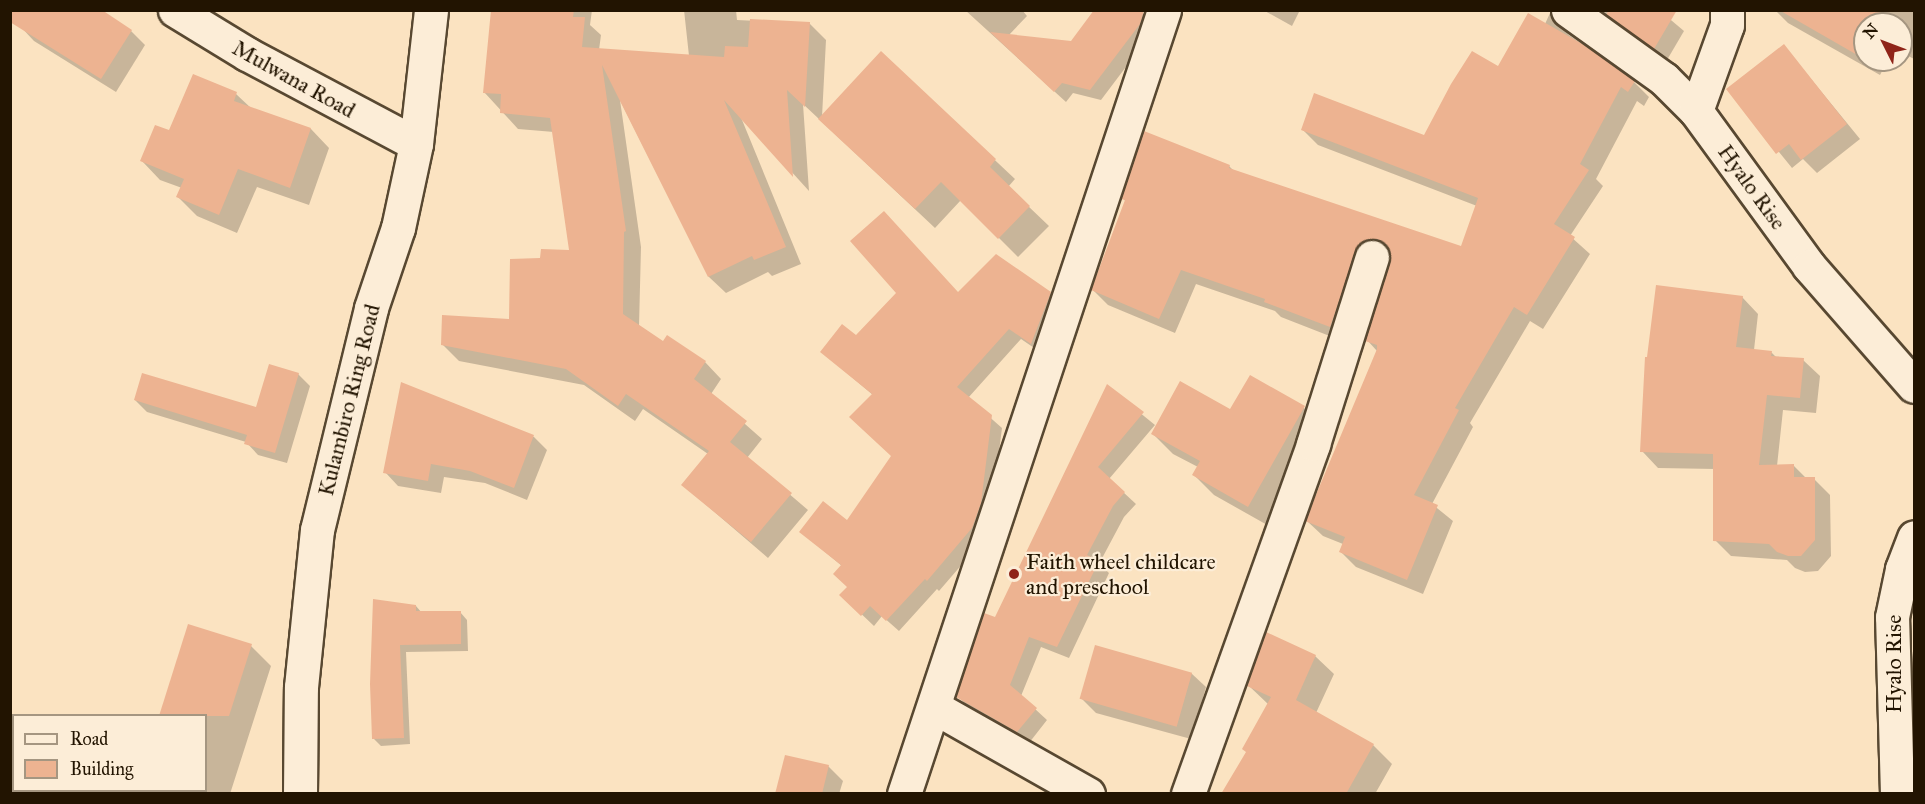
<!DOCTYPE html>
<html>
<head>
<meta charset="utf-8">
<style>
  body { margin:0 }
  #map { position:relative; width:1925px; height:804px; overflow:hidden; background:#fbe3c1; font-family:"IM FELL Great Primer",serif }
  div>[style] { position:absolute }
  .shadow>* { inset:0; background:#0003 }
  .building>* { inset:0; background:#edb391; transform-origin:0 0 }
  .roads { filter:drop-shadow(2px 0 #584831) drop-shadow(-2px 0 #584831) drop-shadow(0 2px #584831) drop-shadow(0 -2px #584831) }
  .minor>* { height:33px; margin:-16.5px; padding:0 16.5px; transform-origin:16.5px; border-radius:16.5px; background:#fcedd7 }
  .dots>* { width:16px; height:16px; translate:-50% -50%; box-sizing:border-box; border:3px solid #fcedd7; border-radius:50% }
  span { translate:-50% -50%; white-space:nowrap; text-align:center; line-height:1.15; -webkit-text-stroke:4.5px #fcedd7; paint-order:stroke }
  .street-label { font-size:22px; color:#221401 }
  .poi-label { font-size:22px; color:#221401 }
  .left { translate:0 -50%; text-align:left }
  .frame { position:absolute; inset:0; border:12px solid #221401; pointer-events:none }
  .legend { position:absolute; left:12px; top:714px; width:195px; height:78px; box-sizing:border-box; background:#fcedd7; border:2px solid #a59681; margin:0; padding:8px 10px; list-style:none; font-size:18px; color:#221401 }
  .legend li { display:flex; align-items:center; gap:12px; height:30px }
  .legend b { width:30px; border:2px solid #a59681 }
  .north { position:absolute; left:1853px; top:12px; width:60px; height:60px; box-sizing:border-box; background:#fcedd7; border:2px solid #a59681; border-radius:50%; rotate:312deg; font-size:16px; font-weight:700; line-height:24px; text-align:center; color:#221401 }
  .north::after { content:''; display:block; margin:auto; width:21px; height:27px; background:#8f2418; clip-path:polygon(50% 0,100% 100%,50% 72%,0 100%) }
</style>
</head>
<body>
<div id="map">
  <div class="shadow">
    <i style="clip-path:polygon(493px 10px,592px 10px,590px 25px,601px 35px,599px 50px,689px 56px,684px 10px,736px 10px,737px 20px,809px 23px,826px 40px,822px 117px,881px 53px,1015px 179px,1008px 187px,1049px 226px,1018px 257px,961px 200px,935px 228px,803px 104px,809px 191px,740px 115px,801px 264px,772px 276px,768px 272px,726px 293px,709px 277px,620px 100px,641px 247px,639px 327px,663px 343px,705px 362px,721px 379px,711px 394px,762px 439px,747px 458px,808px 510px,768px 558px,683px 485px,708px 454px,643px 409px,635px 421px,584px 385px,459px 361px,442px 344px,511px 321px,542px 260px,571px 251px,554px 132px,518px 129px,484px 92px)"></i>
    <i style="clip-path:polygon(965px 10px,1022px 10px,1027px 16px,1009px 35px,1071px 43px,1143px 13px,1153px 24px,1150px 35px,1101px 100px,1073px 93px,1066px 102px)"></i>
    <i style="clip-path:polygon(1263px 10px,1300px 10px,1292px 26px)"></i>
    <i style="clip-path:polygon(1598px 10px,1659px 10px,1684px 31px,1667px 60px)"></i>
    <i style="clip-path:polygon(1775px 10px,1914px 10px,1914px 59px,1901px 52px,1901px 24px,1865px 24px,1865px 60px,1888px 60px,1880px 75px,1788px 23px)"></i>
    <i style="clip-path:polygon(1550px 13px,1569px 35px,1634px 82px,1649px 97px,1644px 106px,1637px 101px,1596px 179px,1603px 186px,1570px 236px,1590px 254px,1543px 329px,1530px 321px,1470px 423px,1473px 427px,1432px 504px,1453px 521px,1423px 594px,1356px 567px,1341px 552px,1343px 544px,1323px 536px,1307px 521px,1377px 351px,1367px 340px,1391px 263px,1392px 254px,1383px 254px,1345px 342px,1281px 317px,1275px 311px,1196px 284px,1175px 333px,1108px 305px,1093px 290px,1126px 202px,1123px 198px,1229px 166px,1234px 171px,1462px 248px,1477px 206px,1318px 145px,1303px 130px,1425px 137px,1545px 24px)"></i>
    <i style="clip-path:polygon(20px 26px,131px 31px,145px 45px,116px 92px,34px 41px)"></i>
    <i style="clip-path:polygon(1784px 46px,1860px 139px,1817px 173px,1803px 159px,1792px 168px,1728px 89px)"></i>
    <i style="clip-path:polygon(236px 94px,252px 109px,311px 129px,329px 148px,309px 205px,257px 187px,237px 233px,197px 216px,178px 197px,182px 188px,160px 180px,142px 161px,170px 132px)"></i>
    <i style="clip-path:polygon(1050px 293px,1061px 304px,1043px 354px,1021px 339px,968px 398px,1002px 428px,991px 515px,983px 540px,939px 591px,937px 589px,899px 631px,882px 616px,874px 626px,853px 606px,842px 566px,801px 532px,848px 522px,893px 456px,873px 395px,822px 352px,958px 294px)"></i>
    <i style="clip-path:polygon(1742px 297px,1758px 314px,1754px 350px,1771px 352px,1777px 358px,1803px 360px,1820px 376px,1816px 413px,1783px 410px,1777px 466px,1794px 466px,1807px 479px,1814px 479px,1830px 495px,1831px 556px,1818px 571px,1805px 572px,1795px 568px,1787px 560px,1731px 556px,1715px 540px,1715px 469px,1658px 468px,1642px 451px)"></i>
    <i style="clip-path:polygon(298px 374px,310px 386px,287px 463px,258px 455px,246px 442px,147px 412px,135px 400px,257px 408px)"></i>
    <i style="clip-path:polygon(1251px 377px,1304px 408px,1324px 428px,1269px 526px,1214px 495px,1194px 475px,1198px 467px,1173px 454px,1153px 434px,1231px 411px)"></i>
    <i style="clip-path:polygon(402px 385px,534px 437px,547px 450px,527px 500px,485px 483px,444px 477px,441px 493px,398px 486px,385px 472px)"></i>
    <i style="clip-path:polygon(1107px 386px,1155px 425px,1109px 479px,1136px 504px,1124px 517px,1099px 564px,1109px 573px,1069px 658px,1041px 647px,1021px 696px,1047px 720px,1029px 743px,969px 708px,958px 696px)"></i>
    <i style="clip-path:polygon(416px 606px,422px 613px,460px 612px,467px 620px,468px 651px,406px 652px,410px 744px,381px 746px,374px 739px,371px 684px)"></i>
    <i style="clip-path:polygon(251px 646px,271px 666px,230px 794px,139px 794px,140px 790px,206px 790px,206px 716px)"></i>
    <i style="clip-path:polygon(1315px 656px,1334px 674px,1316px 713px,1373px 745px,1392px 764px,1375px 794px,1223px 794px,1247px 753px,1269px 705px,1248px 685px)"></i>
    <i style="clip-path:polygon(1191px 673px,1206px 687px,1191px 739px,1096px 713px,1081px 698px)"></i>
    <i style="clip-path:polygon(828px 766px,843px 781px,839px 794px,777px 794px)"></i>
  </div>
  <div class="building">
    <i style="clip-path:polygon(10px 10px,102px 10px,132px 30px,101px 79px,10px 22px)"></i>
    <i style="clip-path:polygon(491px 10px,574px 10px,573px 17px,585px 17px,582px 47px,724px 57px,725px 46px,748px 47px,750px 19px,810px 22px,805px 107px,787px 90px,793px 177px,724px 100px,786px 247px,754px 260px,752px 256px,708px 277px,602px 65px,626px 231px,624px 232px,623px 314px,663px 341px,667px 335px,706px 361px,694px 379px,747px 421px,730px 442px,792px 493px,751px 542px,681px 485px,709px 451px,626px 394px,618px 406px,566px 369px,441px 345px,442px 315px,509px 319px,510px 259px,540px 258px,541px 249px,569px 250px,550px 118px,500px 113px,501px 94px,483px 93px)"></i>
    <i style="clip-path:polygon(1094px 10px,1144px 10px,1140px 24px,1090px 90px,1062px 83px,1054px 92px,990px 32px,1071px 41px)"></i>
    <i style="clip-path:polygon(1609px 10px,1677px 10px,1654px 49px,1606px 15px)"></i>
    <i style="clip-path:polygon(1779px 10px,1883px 10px,1876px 24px,1865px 24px,1865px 45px,1859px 56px)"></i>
    <i style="clip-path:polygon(1528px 13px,1584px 45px,1635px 81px,1628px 92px,1621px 87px,1580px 164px,1589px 170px,1554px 224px,1575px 237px,1527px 315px,1514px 307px,1455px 408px,1459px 410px,1414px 495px,1438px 505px,1407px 580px,1339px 552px,1345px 537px,1305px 521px,1377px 349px,1377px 345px,1365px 341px,1390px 263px,1390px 252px,1385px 244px,1377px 239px,1369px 239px,1359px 244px,1330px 327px,1264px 302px,1265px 299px,1181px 270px,1159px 319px,1091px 290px,1125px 200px,1121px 199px,1144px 131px,1230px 165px,1229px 168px,1461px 246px,1478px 198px,1301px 130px,1314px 93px,1424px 135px,1451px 84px,1472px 51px,1498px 66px)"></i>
    <i style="clip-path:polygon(1784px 44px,1847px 124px,1801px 160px,1789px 144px,1776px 154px,1726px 89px)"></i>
    <i style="clip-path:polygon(881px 51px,996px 159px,990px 167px,1030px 206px,998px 239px,941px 182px,915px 209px,818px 119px)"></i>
    <i style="clip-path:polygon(193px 74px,237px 92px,234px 101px,311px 128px,290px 188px,238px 169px,219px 215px,176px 197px,184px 179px,140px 161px,155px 125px,169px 130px)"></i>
    <i style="clip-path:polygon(884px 211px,958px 292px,996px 254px,1051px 292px,1031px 344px,1009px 329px,957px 387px,992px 415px,981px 503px,972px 528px,927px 581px,925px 579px,886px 621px,870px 606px,861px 616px,839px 595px,847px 587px,833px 574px,841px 565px,799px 532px,823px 501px,847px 520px,891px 456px,849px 417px,872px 394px,820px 352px,842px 324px,856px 335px,896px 293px,850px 241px)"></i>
    <i style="clip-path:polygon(1656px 285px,1743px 296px,1736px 347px,1772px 351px,1771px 356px,1804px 358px,1800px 398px,1767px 395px,1759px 465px,1794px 464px,1794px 477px,1815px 477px,1815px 540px,1801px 556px,1788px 556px,1777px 552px,1769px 544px,1713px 541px,1713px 454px,1640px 452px,1645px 357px,1647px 357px)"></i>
    <i style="clip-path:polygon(269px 364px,299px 373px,275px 453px,244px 444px,247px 435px,134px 400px,142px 373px,256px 407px)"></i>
    <i style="clip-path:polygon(1250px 375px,1305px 406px,1248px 507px,1192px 475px,1200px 461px,1151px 434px,1180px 381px,1230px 409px)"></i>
    <i style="clip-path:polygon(401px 382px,534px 435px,514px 488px,470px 471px,431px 464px,428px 481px,383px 473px)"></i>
    <i style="clip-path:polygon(1107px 384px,1144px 412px,1098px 467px,1125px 492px,1113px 506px,1087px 555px,1099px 561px,1057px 647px,1029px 637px,1010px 685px,1037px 708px,1017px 732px,956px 697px,984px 613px,995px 617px)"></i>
    <i style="clip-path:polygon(373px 599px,416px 605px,416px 611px,461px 611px,461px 644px,400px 645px,404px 738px,372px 739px,370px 684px)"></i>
    <i style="clip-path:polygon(188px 624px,252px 644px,229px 716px,159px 716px)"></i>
    <i style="clip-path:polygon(1266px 632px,1316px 655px,1296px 700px,1374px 744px,1346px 794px,1221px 794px,1246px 752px,1242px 749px,1271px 697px,1247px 686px)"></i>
    <i style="left:1095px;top:645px;width:101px;height:56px;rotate:16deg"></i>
    <i style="clip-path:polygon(785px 755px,829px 765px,822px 794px,775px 794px)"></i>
  </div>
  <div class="roads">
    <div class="minor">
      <i style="left:175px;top:10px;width:84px;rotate:31.4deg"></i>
      <i style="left:247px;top:54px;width:191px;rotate:28deg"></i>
      <i style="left:1568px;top:10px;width:118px;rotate:35.7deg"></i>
      <i style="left:1664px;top:79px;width:45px;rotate:45deg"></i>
      <i style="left:1696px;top:111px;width:192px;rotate:53.9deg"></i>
      <i style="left:1809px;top:266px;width:159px;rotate:48.8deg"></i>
      <i style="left:1696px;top:111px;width:91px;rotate:-70.2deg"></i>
      <i style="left:1727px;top:25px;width:15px;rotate:-90deg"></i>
      <i style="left:934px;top:707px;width:177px;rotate:29.5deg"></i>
      <i style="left:300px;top:794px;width:107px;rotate:-89.5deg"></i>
      <i style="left:301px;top:687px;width:158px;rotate:-84.2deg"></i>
      <i style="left:317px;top:530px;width:228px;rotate:-76.3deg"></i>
      <i style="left:371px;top:308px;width:84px;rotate:-71.4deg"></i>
      <i style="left:398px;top:228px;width:86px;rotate:-77.9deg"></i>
      <i style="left:416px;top:144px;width:135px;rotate:-83.6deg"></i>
      <i style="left:904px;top:794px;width:826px;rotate:-71.65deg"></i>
      <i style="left:1188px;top:794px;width:372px;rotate:-70.3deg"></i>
      <i style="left:1313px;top:444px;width:196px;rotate:-72.5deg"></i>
      <i style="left:1897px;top:794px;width:177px;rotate:-91.6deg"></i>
      <i style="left:1892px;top:617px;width:49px;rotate:-78.2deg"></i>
      <i style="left:1902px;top:569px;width:34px;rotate:-69deg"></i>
    </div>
  </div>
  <div class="dots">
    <i style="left:1014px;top:574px;background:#8f2418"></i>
  </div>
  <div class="street-label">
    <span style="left:294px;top:79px;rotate:29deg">Mulwana Road</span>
    <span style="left:1752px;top:187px;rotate:54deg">Hyalo Rise</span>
    <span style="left:349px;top:400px;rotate:-76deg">Kulambiro Ring Road</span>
    <span style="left:1894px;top:664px;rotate:-90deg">Hyalo Rise</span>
  </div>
  <div class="poi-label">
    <span class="left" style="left:1026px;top:574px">Faith wheel childcare<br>and preschool</span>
  </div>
  <div class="frame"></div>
  <ul class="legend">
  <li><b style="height:8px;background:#fcedd7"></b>Road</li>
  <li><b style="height:16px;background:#edb391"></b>Building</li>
  </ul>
  <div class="north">N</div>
</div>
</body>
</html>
